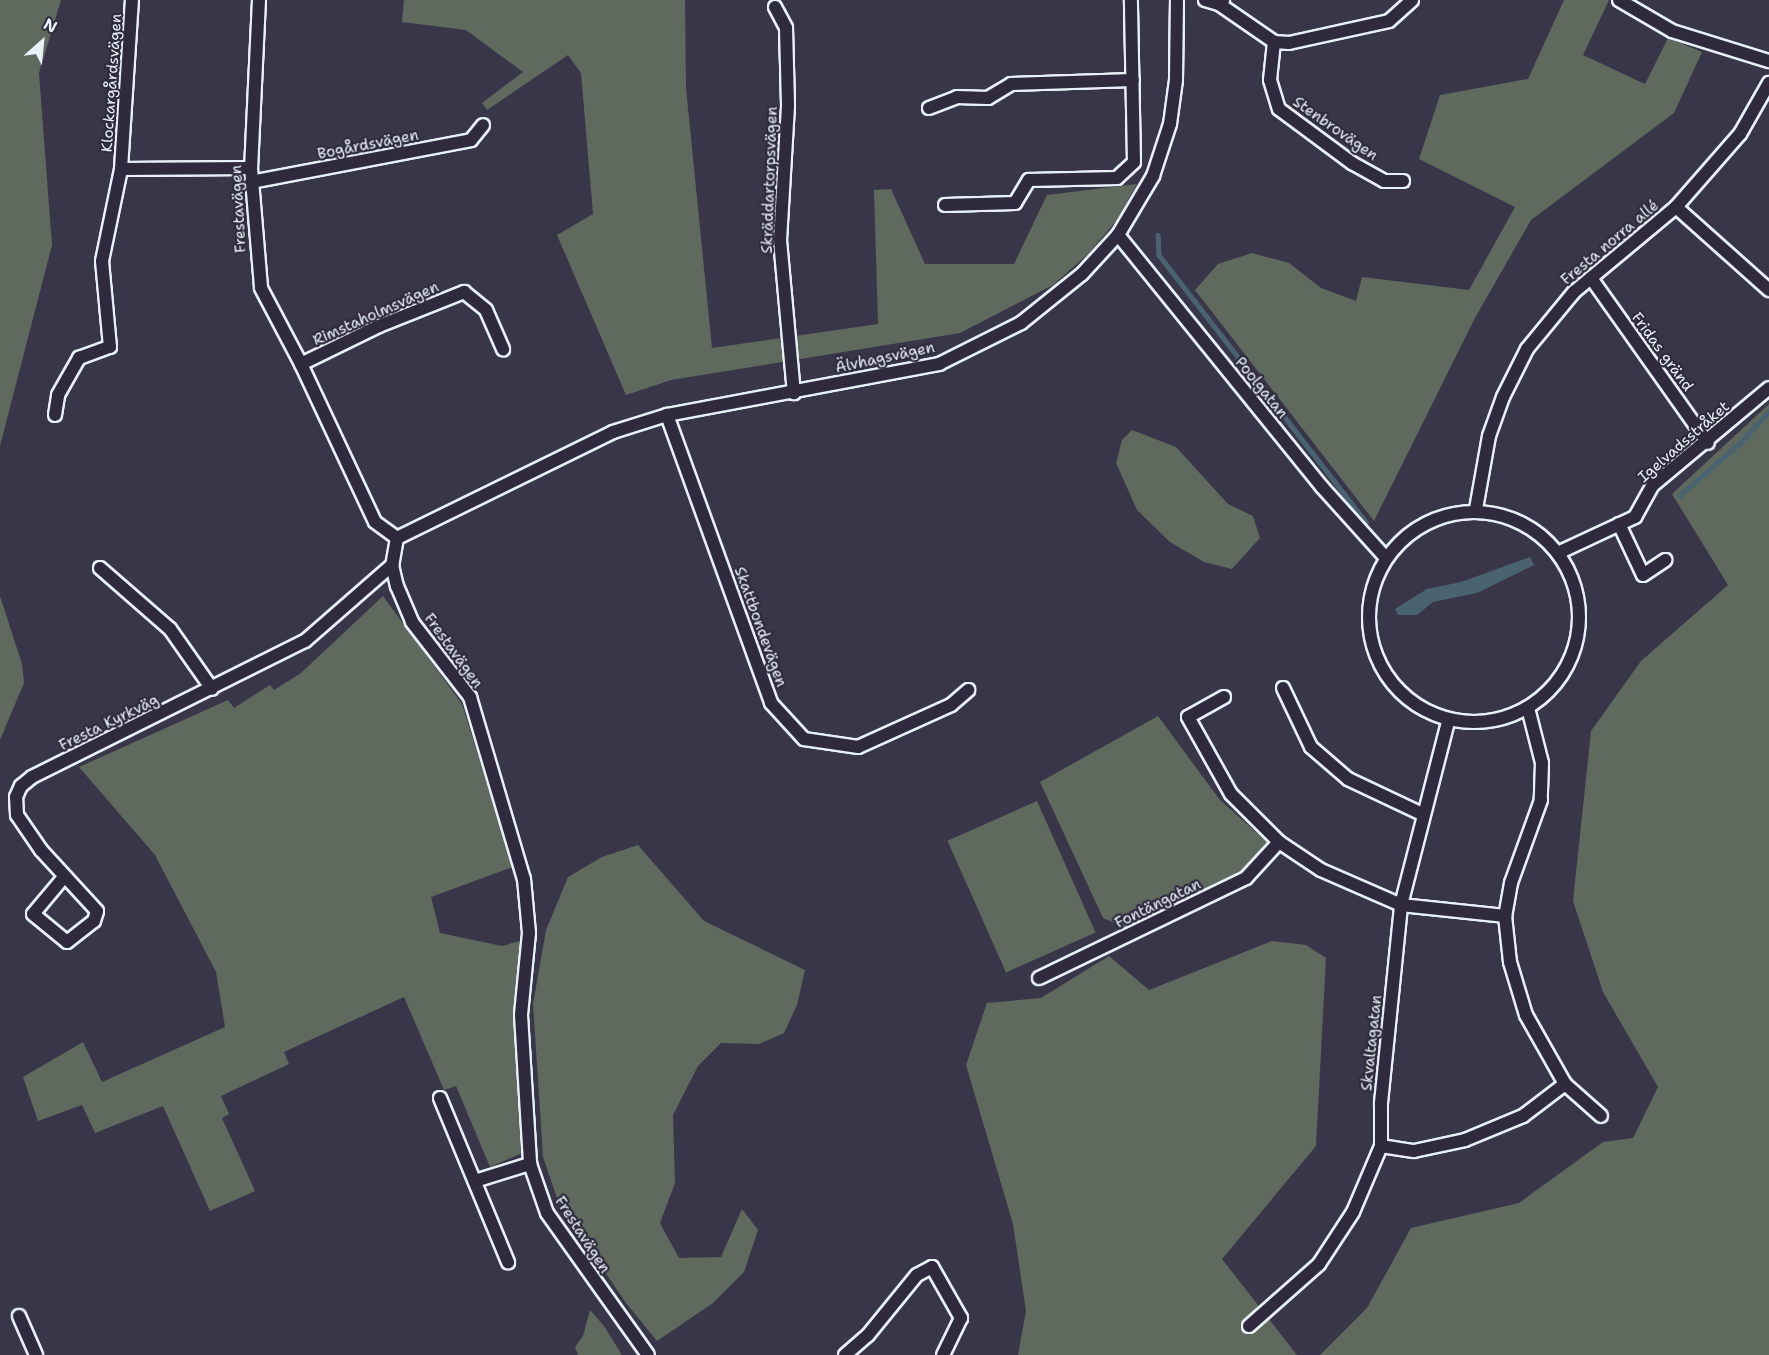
<!DOCTYPE html>
<html>
<head>
<meta charset="utf-8">
<style>
  body { margin:0 }
  #map { position:relative; width:1769px; height:1355px; overflow:hidden; background:#3a364a; font-family:"Shantell Sans",sans-serif }
  div>[style] { position:absolute }
  .green>* { inset:0; background:#5f695e; transform-origin:0 0 }
  .water>* { inset:0; background:#4a6371 }
  .stream>* { height:4.5px; margin:-2.25px; padding:0 2.25px; transform-origin:2.25px; border-radius:2.25px; background:#4a6371 }
  .roads { filter:drop-shadow(2px 0 #e8f1f8) drop-shadow(-2px 0 #e8f1f8) drop-shadow(0 2px #e8f1f8) drop-shadow(0 -2px #e8f1f8) }
  .street>* { height:12px; margin:-6px; padding:0 6px; transform-origin:6px; border-radius:6px; background:#2f2a3d }
  .street>.ring { margin:-6px; padding:0; box-sizing:content-box; background:none; border:12px solid #2f2a3d; border-radius:50% }
  span { translate:-50% -50%; white-space:nowrap; text-align:center; line-height:1.15; -webkit-text-stroke:4.5px #2f2a3d; paint-order:stroke }
  .street-label { font-size:15px; color:#e8f1f8 }
  .north { position:absolute; left:12px; top:12px; width:60px; height:60px; -webkit-text-stroke:4px #2f2a3d; paint-order:stroke; rotate:27deg; font-size:16px; font-weight:700; line-height:24px; text-align:center; color:#e8f1f8 }
  .north::after { content:''; display:block; margin:auto; width:21px; height:27px; background:#e8f1f8; clip-path:polygon(50% 0,100% 100%,50% 72%,0 100%) }
</style>
</head>
<body>
<div id="map">
  <div class="green">
    <i style="clip-path:polygon(0 0,61px 0,39px 73px,52px 245px,0 446px)"></i>
    <i style="clip-path:polygon(404px 0,685px 0,686px 88px,712px 348px,878px 324px,874px 190px,891px 189px,925px 264px,1014px 264px,1047px 195px,1137px 184px,1117px 220px,1088px 254px,1053px 285px,960px 333px,671px 380px,626px 395px,557px 235px,593px 214px,581px 73px,568px 55px,487px 110px,482px 103px,523px 72px,466px 30px,402px 22px)"></i>
    <i style="clip-path:polygon(1564px 0,1609px 0,1583px 55px,1645px 84px,1668px 38px,1702px 52px,1674px 113px,1531px 220px,1475px 318px,1374px 521px,1195px 290px,1218px 264px,1252px 253px,1289px 263px,1321px 288px,1356px 301px,1362px 277px,1469px 290px,1515px 207px,1419px 159px,1440px 95px,1528px 79px)"></i>
    <i style="clip-path:polygon(1769px 404px,1769px 1355px,1320px 1355px,1367px 1308px,1411px 1228px,1519px 1203px,1603px 1142px,1633px 1138px,1658px 1087px,1603px 992px,1573px 901px,1591px 731px,1641px 661px,1728px 585px,1672px 494px)"></i>
    <i style="clip-path:polygon(1132px 430px,1176px 447px,1228px 504px,1253px 516px,1260px 538px,1232px 569px,1204px 562px,1170px 542px,1137px 510px,1116px 463px,1122px 440px)"></i>
    <i style="clip-path:polygon(0 596px,22px 664px,24px 683px,0 740px)"></i>
    <i style="clip-path:polygon(383px 596px,462px 704px,513px 867px,431px 897px,440px 933px,502px 946px,523px 940px,516px 1014px,522px 1153px,490px 1167px,456px 1086px,444px 1090px,404px 997px,284px 1052px,289px 1064px,221px 1096px,229px 1114px,222px 1118px,255px 1191px,210px 1211px,163px 1106px,95px 1133px,82px 1105px,38px 1121px,23px 1077px,83px 1042px,102px 1082px,225px 1027px,216px 972px,155px 855px,79px 767px,228px 700px,234px 708px,270px 685px,274px 690px,301px 673px)"></i>
    <i style="clip-path:polygon(1158px 716px,1220px 800px,1267px 842px,1242px 871px,1127px 928px,1103px 918px,1040px 782px)"></i>
    <i style="left:1037px;top:801px;width:144px;height:98px;rotate:66deg"></i>
    <i style="clip-path:polygon(638px 845px,704px 921px,805px 970px,797px 1005px,784px 1033px,759px 1044px,721px 1043px,698px 1066px,673px 1115px,675px 1183px,660px 1223px,679px 1258px,721px 1257px,742px 1209px,758px 1230px,744px 1272px,713px 1303px,657px 1341px,626px 1303px,559px 1204px,543px 1157px,533px 1004px,546px 930px,568px 877px,602px 857px)"></i>
    <i style="clip-path:polygon(1272px 941px,1306px 945px,1326px 958px,1316px 1146px,1222px 1259px,1297px 1355px,1018px 1355px,1026px 1311px,1013px 1224px,966px 1065px,987px 1003px,1041px 998px,1109px 956px,1149px 990px)"></i>
    <i style="clip-path:polygon(590px 1310px,604px 1326px,622px 1355px,578px 1355px,575px 1347px,583px 1336px)"></i>
  </div>
  <div class="water">
    <i style="clip-path:polygon(1530px 557px,1534px 565px,1477px 593px,1433px 602px,1417px 615px,1398px 615px,1395px 609px,1427px 589px,1461px 582px)"></i>
  </div>
  <div class="stream">
    <i style="left:1158px;top:235px;width:20px;rotate:87deg"></i>
    <i style="left:1159px;top:255px;width:338px;rotate:52.2deg"></i>
    <i style="left:1679px;top:496px;width:81px;rotate:-41deg"></i>
    <i style="left:1740px;top:443px;width:43px;rotate:-47.8deg"></i>
  </div>
  <div class="roads">
    <div class="street">
      <i style="left:259px;top:0;width:168px;rotate:92.7deg"></i>
      <i style="left:251px;top:168px;width:120px;rotate:85.2deg"></i>
      <i style="left:261px;top:288px;width:86px;rotate:62.2deg"></i>
      <i style="left:301px;top:364px;width:174px;rotate:64.9deg"></i>
      <i style="left:375px;top:522px;width:27px;rotate:36deg"></i>
      <i style="left:1205px;top:0;width:15px;rotate:16deg"></i>
      <i style="left:1219px;top:4px;width:6px;rotate:-45deg"></i>
      <i style="left:1619px;top:0;width:61px;rotate:30.3deg"></i>
      <i style="left:1672px;top:31px;width:102px;rotate:17.2deg"></i>
      <i style="left:1219px;top:4px;width:67px;rotate:34.6deg"></i>
      <i style="left:1274px;top:42px;width:15px;rotate:4deg"></i>
      <i style="left:1289px;top:43px;width:102px;rotate:-12.4deg"></i>
      <i style="left:1389px;top:21px;width:31px;rotate:-42deg"></i>
      <i style="left:775px;top:7px;width:24px;rotate:62deg"></i>
      <i style="left:786px;top:28px;width:78px;rotate:88.5deg"></i>
      <i style="left:788px;top:106px;width:134px;rotate:93.4deg"></i>
      <i style="left:780px;top:240px;width:154px;rotate:84.8deg"></i>
      <i style="left:1274px;top:42px;width:38px;rotate:96deg"></i>
      <i style="left:1270px;top:80px;width:30px;rotate:73deg"></i>
      <i style="left:1279px;top:109px;width:91px;rotate:36.5deg"></i>
      <i style="left:1352px;top:163px;width:37px;rotate:29deg"></i>
      <i style="left:1384px;top:181px;width:19px"></i>
      <i style="left:929px;top:108px;width:30px;rotate:-21deg"></i>
      <i style="left:957px;top:97px;width:31px;rotate:2deg"></i>
      <i style="left:988px;top:98px;width:27px;rotate:-31deg"></i>
      <i style="left:1011px;top:84px;width:122px;rotate:-1.9deg"></i>
      <i style="left:121px;top:169px;width:130px;rotate:-0.4deg"></i>
      <i style="left:251px;top:182px;width:224px;rotate:-10.8deg"></i>
      <i style="left:471px;top:140px;width:19px;rotate:-51deg"></i>
      <i style="left:945px;top:205px;width:70px;rotate:-1.6deg"></i>
      <i style="left:1015px;top:203px;width:27px;rotate:-59deg"></i>
      <i style="left:1029px;top:180px;width:88px;rotate:-1.3deg"></i>
      <i style="left:1117px;top:178px;width:23px;rotate:-43deg"></i>
      <i style="left:1134px;top:162px;width:162px;rotate:-91.1deg"></i>
      <i style="left:1676px;top:207px;width:125px;rotate:41.7deg"></i>
      <i style="left:1118px;top:235px;width:324px;rotate:51deg"></i>
      <i style="left:1322px;top:487px;width:94px;rotate:48deg"></i>
      <i style="left:1591px;top:278px;width:202px;rotate:54.7deg"></i>
      <i style="left:301px;top:364px;width:87px;rotate:-26deg"></i>
      <i style="left:379px;top:326px;width:92px;rotate:-21.8deg"></i>
      <i style="left:464px;top:292px;width:28px;rotate:39deg"></i>
      <i style="left:486px;top:310px;width:43px;rotate:66.4deg"></i>
      <i style="left:55px;top:415px;width:20px;rotate:-81deg"></i>
      <i style="left:58px;top:395px;width:43px;rotate:-60.4deg"></i>
      <i style="left:79px;top:358px;width:33px;rotate:-20deg"></i>
      <i style="left:110px;top:347px;width:86px;rotate:-95.3deg"></i>
      <i style="left:102px;top:261px;width:94px;rotate:-78.3deg"></i>
      <i style="left:121px;top:169px;width:169px;rotate:-86.3deg"></i>
      <i style="left:667px;top:415px;width:306px;rotate:70.1deg"></i>
      <i style="left:771px;top:703px;width:49px;rotate:47.5deg"></i>
      <i style="left:804px;top:739px;width:55px;rotate:8.4deg"></i>
      <i style="left:858px;top:747px;width:102px;rotate:-24.3deg"></i>
      <i style="left:951px;top:705px;width:23px;rotate:-41deg"></i>
      <i style="left:1476px;top:509px;width:74px;rotate:-79.9deg"></i>
      <i style="left:1489px;top:436px;width:41px;rotate:-70.3deg"></i>
      <i style="left:1503px;top:397px;width:54px;rotate:-63.4deg"></i>
      <i style="left:1527px;top:349px;width:74px;rotate:-50.5deg"></i>
      <i style="left:1574px;top:292px;width:133px;rotate:-39.8deg"></i>
      <i style="left:1676px;top:207px;width:97px;rotate:-48.8deg"></i>
      <i style="left:1740px;top:134px;width:59px;rotate:-60.4deg"></i>
      <i class="ring" style="left:1369px;top:512px;width:198px;height:198px"></i>
      <i style="left:1619px;top:524px;width:56px;rotate:64.8deg"></i>
      <i style="left:1643px;top:575px;width:27px;rotate:-34deg"></i>
      <i style="left:397px;top:538px;width:241px;rotate:-26.1deg"></i>
      <i style="left:613px;top:432px;width:57px;rotate:-17.5deg"></i>
      <i style="left:667px;top:415px;width:277px;rotate:-10.6deg"></i>
      <i style="left:939px;top:364px;width:92px;rotate:-26.6deg"></i>
      <i style="left:1021px;top:323px;width:78px;rotate:-38.8deg"></i>
      <i style="left:1082px;top:274px;width:53px;rotate:-47.3deg"></i>
      <i style="left:1118px;top:235px;width:69px;rotate:-59.3deg"></i>
      <i style="left:1153px;top:176px;width:55px;rotate:-71.9deg"></i>
      <i style="left:1170px;top:124px;width:44px;rotate:-82.2deg"></i>
      <i style="left:1176px;top:80px;width:80px;rotate:-89.3deg"></i>
      <i style="left:397px;top:538px;width:27px;rotate:100deg"></i>
      <i style="left:392px;top:565px;width:22px;rotate:77deg"></i>
      <i style="left:397px;top:586px;width:39px;rotate:67deg"></i>
      <i style="left:412px;top:622px;width:95px;rotate:52.3deg"></i>
      <i style="left:470px;top:697px;width:190px;rotate:73.5deg"></i>
      <i style="left:524px;top:879px;width:54px;rotate:84.7deg"></i>
      <i style="left:529px;top:933px;width:82px;rotate:95.6deg"></i>
      <i style="left:521px;top:1015px;width:149px;rotate:86.5deg"></i>
      <i style="left:530px;top:1164px;width:52px;rotate:70.9deg"></i>
      <i style="left:547px;top:1213px;width:174px;rotate:54.6deg"></i>
      <i style="left:1560px;top:552px;width:83px;rotate:-25deg"></i>
      <i style="left:1635px;top:517px;width:37px;rotate:-61deg"></i>
      <i style="left:1653px;top:485px;width:151px;rotate:-39.9deg"></i>
      <i style="left:100px;top:568px;width:93px;rotate:41.1deg"></i>
      <i style="left:170px;top:629px;width:73px;rotate:55deg"></i>
      <i style="left:1283px;top:688px;width:65px;rotate:64.6deg"></i>
      <i style="left:1311px;top:747px;width:49px;rotate:40.9deg"></i>
      <i style="left:1348px;top:779px;width:82px;rotate:25.3deg"></i>
      <i style="left:1224px;top:697px;width:41px;rotate:150.9deg"></i>
      <i style="left:1188px;top:717px;width:88px;rotate:60.8deg"></i>
      <i style="left:1231px;top:794px;width:68px;rotate:45deg"></i>
      <i style="left:1279px;top:842px;width:50px;rotate:33.7deg"></i>
      <i style="left:1321px;top:870px;width:87px;rotate:23.6deg"></i>
      <i style="left:1401px;top:905px;width:105px;rotate:6deg"></i>
      <i style="left:1528px;top:708px;width:57px;rotate:75.7deg"></i>
      <i style="left:1542px;top:763px;width:37px;rotate:92deg"></i>
      <i style="left:1541px;top:800px;width:88px;rotate:109.9deg"></i>
      <i style="left:1511px;top:883px;width:34px;rotate:100deg"></i>
      <i style="left:1505px;top:916px;width:46px;rotate:83.8deg"></i>
      <i style="left:1510px;top:962px;width:55px;rotate:73.2deg"></i>
      <i style="left:1526px;top:1015px;width:79px;rotate:60.5deg"></i>
      <i style="left:1565px;top:1084px;width:48px;rotate:41.6deg"></i>
      <i style="left:64px;top:877px;width:48px;rotate:130deg"></i>
      <i style="left:33px;top:914px;width:44px;rotate:39.5deg"></i>
      <i style="left:67px;top:942px;width:34px;rotate:-38deg"></i>
      <i style="left:94px;top:921px;width:10px;rotate:-73deg"></i>
      <i style="left:97px;top:911px;width:83px;rotate:-132.6deg"></i>
      <i style="left:41px;top:850px;width:42px;rotate:-124.4deg"></i>
      <i style="left:17px;top:815px;width:18px;rotate:-93deg"></i>
      <i style="left:16px;top:797px;width:12px;rotate:-66deg"></i>
      <i style="left:21px;top:786px;width:14px;rotate:-39deg"></i>
      <i style="left:32px;top:777px;width:305px;rotate:-26.5deg"></i>
      <i style="left:305px;top:641px;width:116px;rotate:-41.1deg"></i>
      <i style="left:1039px;top:978px;width:230px;rotate:-25.8deg"></i>
      <i style="left:1246px;top:878px;width:49px;rotate:-47.5deg"></i>
      <i style="left:440px;top:1098px;width:178px;rotate:67.5deg"></i>
      <i style="left:1381px;top:1146px;width:33px;rotate:9deg"></i>
      <i style="left:1414px;top:1151px;width:52px;rotate:-12.2deg"></i>
      <i style="left:1465px;top:1140px;width:63px;rotate:-22.5deg"></i>
      <i style="left:1523px;top:1116px;width:53px;rotate:-37.3deg"></i>
      <i style="left:475px;top:1181px;width:58px;rotate:-17.2deg"></i>
      <i style="left:19px;top:1316px;width:43px;rotate:66.4deg"></i>
      <i style="left:1249px;top:1326px;width:94px;rotate:-41.5deg"></i>
      <i style="left:1319px;top:1264px;width:62px;rotate:-56.8deg"></i>
      <i style="left:1353px;top:1212px;width:72px;rotate:-67deg"></i>
      <i style="left:1381px;top:1146px;width:43px;rotate:-90deg"></i>
      <i style="left:1381px;top:1103px;width:199px;rotate:-84.2deg"></i>
      <i style="left:1401px;top:905px;width:189px;rotate:-75.6deg"></i>
      <i style="left:845px;top:1355px;width:30px;rotate:-41deg"></i>
      <i style="left:868px;top:1335px;width:77px;rotate:-50.8deg"></i>
      <i style="left:917px;top:1275px;width:17px;rotate:-28deg"></i>
      <i style="left:932px;top:1267px;width:59px;rotate:60.4deg"></i>
      <i style="left:961px;top:1318px;width:41px;rotate:115.9deg"></i>
    </div>
  </div>
  <div class="street-label">
    <span style="left:112px;top:83px;rotate:-86deg">Klockargårdsvägen</span>
    <span style="left:1335px;top:129px;rotate:35deg">Stenbrovägen</span>
    <span style="left:368px;top:145px;rotate:-11deg">Bogårdsvägen</span>
    <span style="left:770px;top:180px;rotate:-88deg">Skräddartorpsvägen</span>
    <span style="left:239px;top:209px;rotate:-93deg">Frestavägen</span>
    <span style="left:1610px;top:243px;rotate:-40deg">Fresta norra allé</span>
    <span style="left:376px;top:314px;rotate:-24deg">Rimstaholmsvägen</span>
    <span style="left:1662px;top:352px;rotate:54deg">Fridas gränd</span>
    <span style="left:885px;top:358px;rotate:-12deg">Älvhagsvägen</span>
    <span style="left:1261px;top:388px;rotate:51deg">Poolgatan</span>
    <span style="left:1684px;top:442px;rotate:-41deg">Igelvadsstråket</span>
    <span style="left:760px;top:627px;rotate:70deg">Skattbondevägen</span>
    <span style="left:453px;top:651px;rotate:54deg">Frestavägen</span>
    <span style="left:109px;top:723px;rotate:-26deg">Fresta Kyrkväg</span>
    <span style="left:1158px;top:904px;rotate:-26deg">Fontängatan</span>
    <span style="left:1372px;top:1043px;rotate:-84deg">Skvaltagatan</span>
    <span style="left:582px;top:1235px;rotate:57deg">Frestavägen</span>
  </div>
  <div class="north">N</div>
</div>
</body>
</html>
